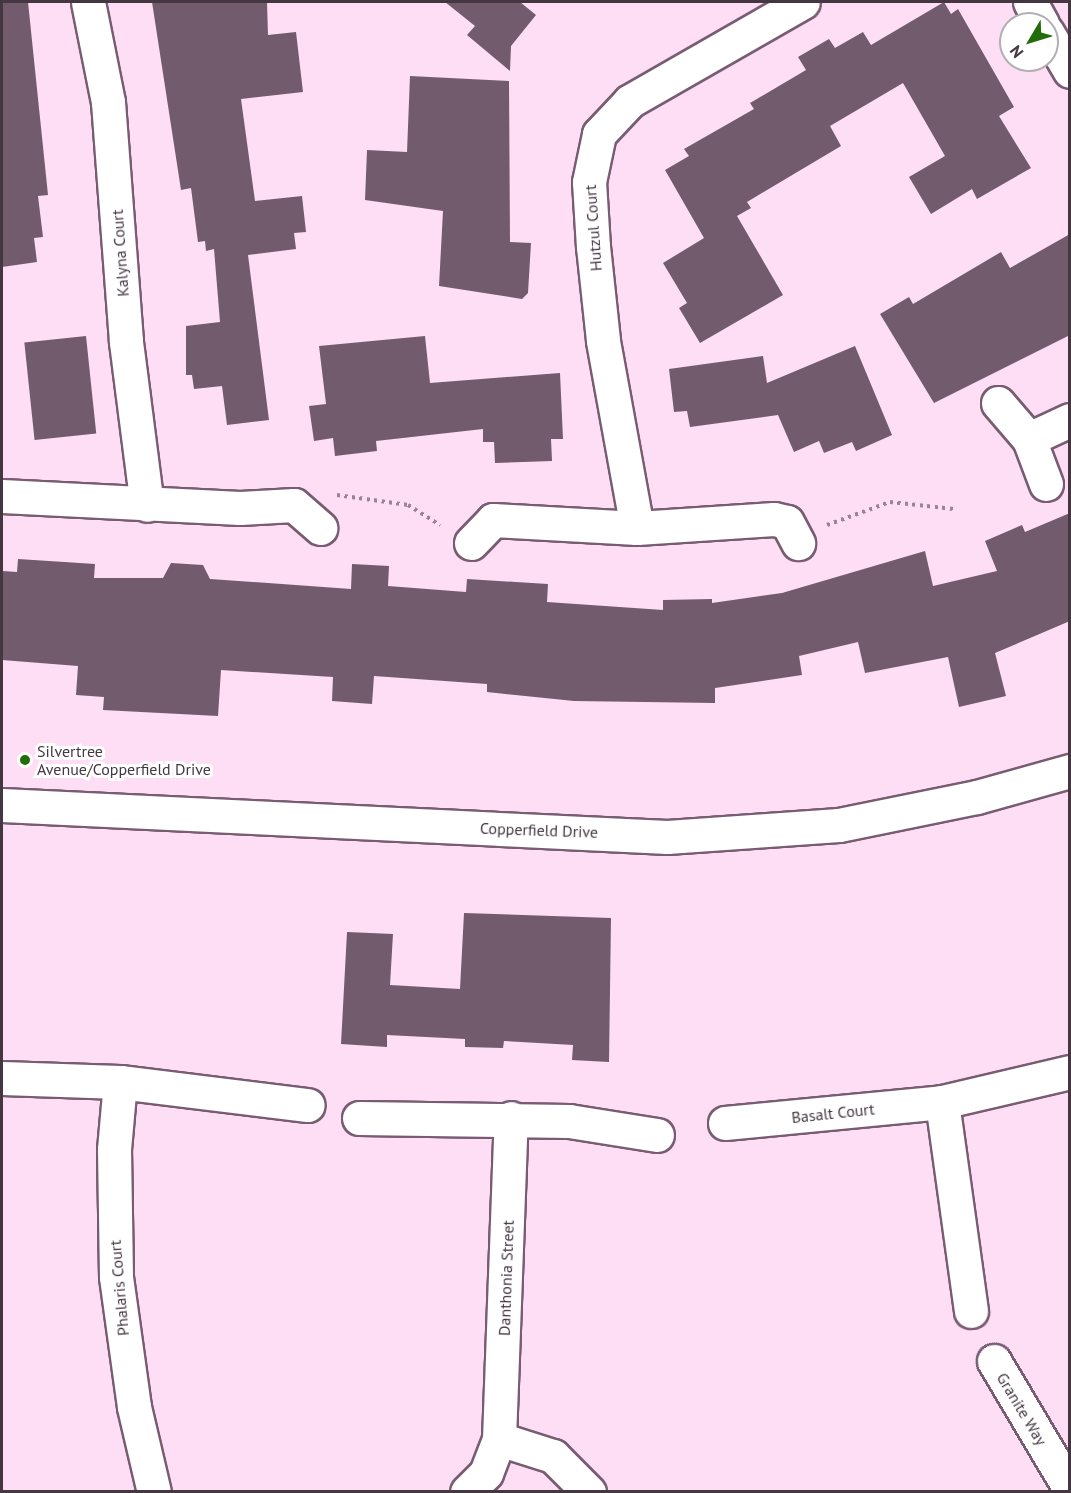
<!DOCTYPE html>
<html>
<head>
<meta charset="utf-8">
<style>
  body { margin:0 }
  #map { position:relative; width:1071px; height:1493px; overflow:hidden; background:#fddef5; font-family:"PT Sans",sans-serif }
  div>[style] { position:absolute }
  .building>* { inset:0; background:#725b6d; transform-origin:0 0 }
  .path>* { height:4px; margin-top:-2px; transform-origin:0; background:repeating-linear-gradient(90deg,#998494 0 3px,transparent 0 7.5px) }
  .roads { filter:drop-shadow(2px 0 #785c71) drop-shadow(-2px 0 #785c71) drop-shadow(0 2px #785c71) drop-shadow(0 -2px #785c71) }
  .minor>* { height:33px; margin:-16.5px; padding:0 16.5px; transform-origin:16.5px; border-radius:16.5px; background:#fff }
  .dots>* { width:16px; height:16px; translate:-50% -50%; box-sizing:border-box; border:3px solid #fff; border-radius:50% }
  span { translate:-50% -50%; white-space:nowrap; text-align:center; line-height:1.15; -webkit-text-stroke:6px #fff; paint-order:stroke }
  .street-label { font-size:16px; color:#443741 }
  .poi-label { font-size:16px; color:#443741 }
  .left { translate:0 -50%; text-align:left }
  .frame { position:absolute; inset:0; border:3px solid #443741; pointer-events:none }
  .north { position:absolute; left:999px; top:12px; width:60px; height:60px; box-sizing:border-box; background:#fff; border:2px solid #b4afb3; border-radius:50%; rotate:232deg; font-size:16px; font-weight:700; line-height:24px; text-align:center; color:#443741 }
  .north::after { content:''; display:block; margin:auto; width:21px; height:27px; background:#226c0a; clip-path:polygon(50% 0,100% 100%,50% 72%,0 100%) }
</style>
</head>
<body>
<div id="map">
  <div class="building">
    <i style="clip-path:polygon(2px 2px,28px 2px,48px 195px,38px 196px,43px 237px,34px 238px,37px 262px,2px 267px)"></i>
    <i style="clip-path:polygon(152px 2px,267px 2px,268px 35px,296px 32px,303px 92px,241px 99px,255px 201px,302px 196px,306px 232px,294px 233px,296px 249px,248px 255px,269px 420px,227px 425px,222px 386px,194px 389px,192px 375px,186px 375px,186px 326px,220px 322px,214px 249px,206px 251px,205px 241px,198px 242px,191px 188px,181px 190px)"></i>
    <i style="clip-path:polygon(445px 2px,520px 2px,536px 15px,511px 46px,510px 71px,467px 35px,475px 26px)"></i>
    <i style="clip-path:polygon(944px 2px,951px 14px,958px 9px,1014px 107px,999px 116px,1031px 168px,977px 199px,972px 189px,931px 214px,909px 177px,945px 156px,903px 83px,830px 126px,841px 146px,747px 202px,751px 208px,737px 216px,783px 295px,700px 343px,679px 308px,687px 303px,663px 263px,704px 238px,665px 170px,689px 156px,684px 149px,754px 109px,750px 103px,806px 70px,798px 57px,829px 39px,835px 48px,863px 32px,871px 45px)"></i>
    <i style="clip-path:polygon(410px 76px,509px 81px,510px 242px,531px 243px,528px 293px,522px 299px,439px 286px,443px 211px,365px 200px,367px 150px,407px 152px)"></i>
    <i style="clip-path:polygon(1070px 234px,1070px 335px,934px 403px,880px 314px,909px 297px,913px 304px,1001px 252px,1010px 268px)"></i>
    <i style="left:86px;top:336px;width:98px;height:62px;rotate:84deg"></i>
    <i style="clip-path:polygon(425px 336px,430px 383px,560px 373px,563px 439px,551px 439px,552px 461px,495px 463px,494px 442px,483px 442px,483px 429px,376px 441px,377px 451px,335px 456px,333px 438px,314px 441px,309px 406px,326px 404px,319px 346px)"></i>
    <i style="clip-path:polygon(855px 346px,892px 435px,856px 451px,852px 442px,824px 453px,819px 441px,794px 452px,778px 415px,690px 427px,687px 411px,674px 412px,669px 369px,763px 356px,767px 383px)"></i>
    <i style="clip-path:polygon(1070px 513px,1070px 621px,995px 653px,1006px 696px,959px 707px,948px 657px,865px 673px,858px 642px,799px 656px,802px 675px,715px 688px,715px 703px,574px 701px,487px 692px,487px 684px,374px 676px,372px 704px,332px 701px,333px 677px,221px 670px,218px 716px,103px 710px,104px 697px,76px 695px,78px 666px,2px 660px,2px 571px,17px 572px,18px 559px,95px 564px,94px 578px,163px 578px,171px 563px,203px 565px,210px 579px,351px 589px,352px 564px,389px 566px,388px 586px,466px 592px,467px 579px,548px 584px,547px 602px,663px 610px,663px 600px,712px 599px,712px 603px,782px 593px,925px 551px,933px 586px,997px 571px,985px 541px,1022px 525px,1025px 532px)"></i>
    <i style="clip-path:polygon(464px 913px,611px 918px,609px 1062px,572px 1060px,573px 1045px,504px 1041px,503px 1048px,465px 1047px,465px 1039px,387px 1035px,387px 1047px,341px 1044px,347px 932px,393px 934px,390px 985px,460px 989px)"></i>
  </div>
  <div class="path">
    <i style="left:337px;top:495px;width:72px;rotate:8deg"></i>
    <i style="left:408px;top:505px;width:38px;rotate:32deg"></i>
    <i style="left:827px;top:525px;width:67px;rotate:-20.1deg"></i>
    <i style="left:890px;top:502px;width:64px;rotate:6.2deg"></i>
  </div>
  <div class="roads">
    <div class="minor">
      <i style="left:88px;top:2px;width:102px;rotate:78.7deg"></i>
      <i style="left:108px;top:102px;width:241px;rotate:85.7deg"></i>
      <i style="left:126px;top:342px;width:164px;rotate:82.7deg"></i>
      <i style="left:1030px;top:2px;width:25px;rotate:61deg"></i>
      <i style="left:1047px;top:32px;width:45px;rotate:59.5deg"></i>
      <i style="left:998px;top:403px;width:48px;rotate:49.3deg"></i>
      <i style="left:1029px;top:439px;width:48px;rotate:69.3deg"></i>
      <i style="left:1029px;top:439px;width:45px;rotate:-24.9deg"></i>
      <i style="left:2px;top:496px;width:238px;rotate:2.9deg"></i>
      <i style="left:240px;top:508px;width:54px;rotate:-3.2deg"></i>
      <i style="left:294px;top:505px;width:35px;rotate:41deg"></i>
      <i style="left:637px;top:528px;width:191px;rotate:-100.3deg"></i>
      <i style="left:603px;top:340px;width:94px;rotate:-96.1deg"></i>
      <i style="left:593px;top:247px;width:65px;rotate:-93.5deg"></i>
      <i style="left:589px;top:182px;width:49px;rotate:-78.2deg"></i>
      <i style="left:599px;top:134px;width:45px;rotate:-46.8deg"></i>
      <i style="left:630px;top:101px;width:199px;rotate:-29.8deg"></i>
      <i style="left:471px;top:543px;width:32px;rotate:-46deg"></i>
      <i style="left:493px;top:520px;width:144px;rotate:3.2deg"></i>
      <i style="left:637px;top:528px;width:137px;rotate:-3.8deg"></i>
      <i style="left:774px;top:519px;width:13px;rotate:13deg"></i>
      <i style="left:787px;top:522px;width:24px;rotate:62deg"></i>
      <i style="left:2px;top:805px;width:666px;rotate:2.75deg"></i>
      <i style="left:667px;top:837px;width:172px;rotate:-4deg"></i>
      <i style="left:839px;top:825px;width:141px;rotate:-11.5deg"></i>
      <i style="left:977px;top:797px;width:97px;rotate:-15.6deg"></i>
      <i style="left:2px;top:1078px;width:118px;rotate:1.9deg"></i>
      <i style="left:120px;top:1082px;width:189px;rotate:7deg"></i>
      <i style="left:120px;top:1082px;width:67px;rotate:95.1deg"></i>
      <i style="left:114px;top:1149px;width:128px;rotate:89.1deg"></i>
      <i style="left:116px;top:1277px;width:131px;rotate:82.1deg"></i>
      <i style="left:134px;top:1407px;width:87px;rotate:76.8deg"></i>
      <i style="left:942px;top:1102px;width:211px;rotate:82.1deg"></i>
      <i style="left:359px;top:1118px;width:210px;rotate:0.8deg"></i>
      <i style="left:569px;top:1121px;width:89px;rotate:9deg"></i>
      <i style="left:725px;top:1123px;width:218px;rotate:-5.5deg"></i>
      <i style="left:942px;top:1102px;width:131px;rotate:-13.2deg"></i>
      <i style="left:994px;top:1361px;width:149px;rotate:59.3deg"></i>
      <i style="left:499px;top:1439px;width:57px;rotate:17.5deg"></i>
      <i style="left:553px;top:1456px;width:51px;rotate:45deg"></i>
      <i style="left:467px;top:1492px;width:27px;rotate:-45deg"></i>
      <i style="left:486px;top:1473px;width:36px;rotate:-69deg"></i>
      <i style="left:499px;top:1439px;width:321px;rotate:-87.9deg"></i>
    </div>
  </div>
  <div class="dots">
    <i style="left:25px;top:760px;background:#226c0a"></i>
  </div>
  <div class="street-label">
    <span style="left:593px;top:228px;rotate:-94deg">Hutzul Court</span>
    <span style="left:120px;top:253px;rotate:-94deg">Kalyna Court</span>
    <span style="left:539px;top:830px;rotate:2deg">Copperfield Drive</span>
    <span style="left:833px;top:1113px;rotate:-6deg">Basalt Court</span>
    <span style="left:506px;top:1278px;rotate:-88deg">Danthonia Street</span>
    <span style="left:119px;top:1288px;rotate:-95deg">Phalaris Court</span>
    <span style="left:1022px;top:1409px;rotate:59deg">Granite Way</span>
  </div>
  <div class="poi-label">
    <span class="left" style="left:37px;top:760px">Silvertree<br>Avenue/Copperfield Drive</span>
  </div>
  <div class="frame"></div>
  <div class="north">N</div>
</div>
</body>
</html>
